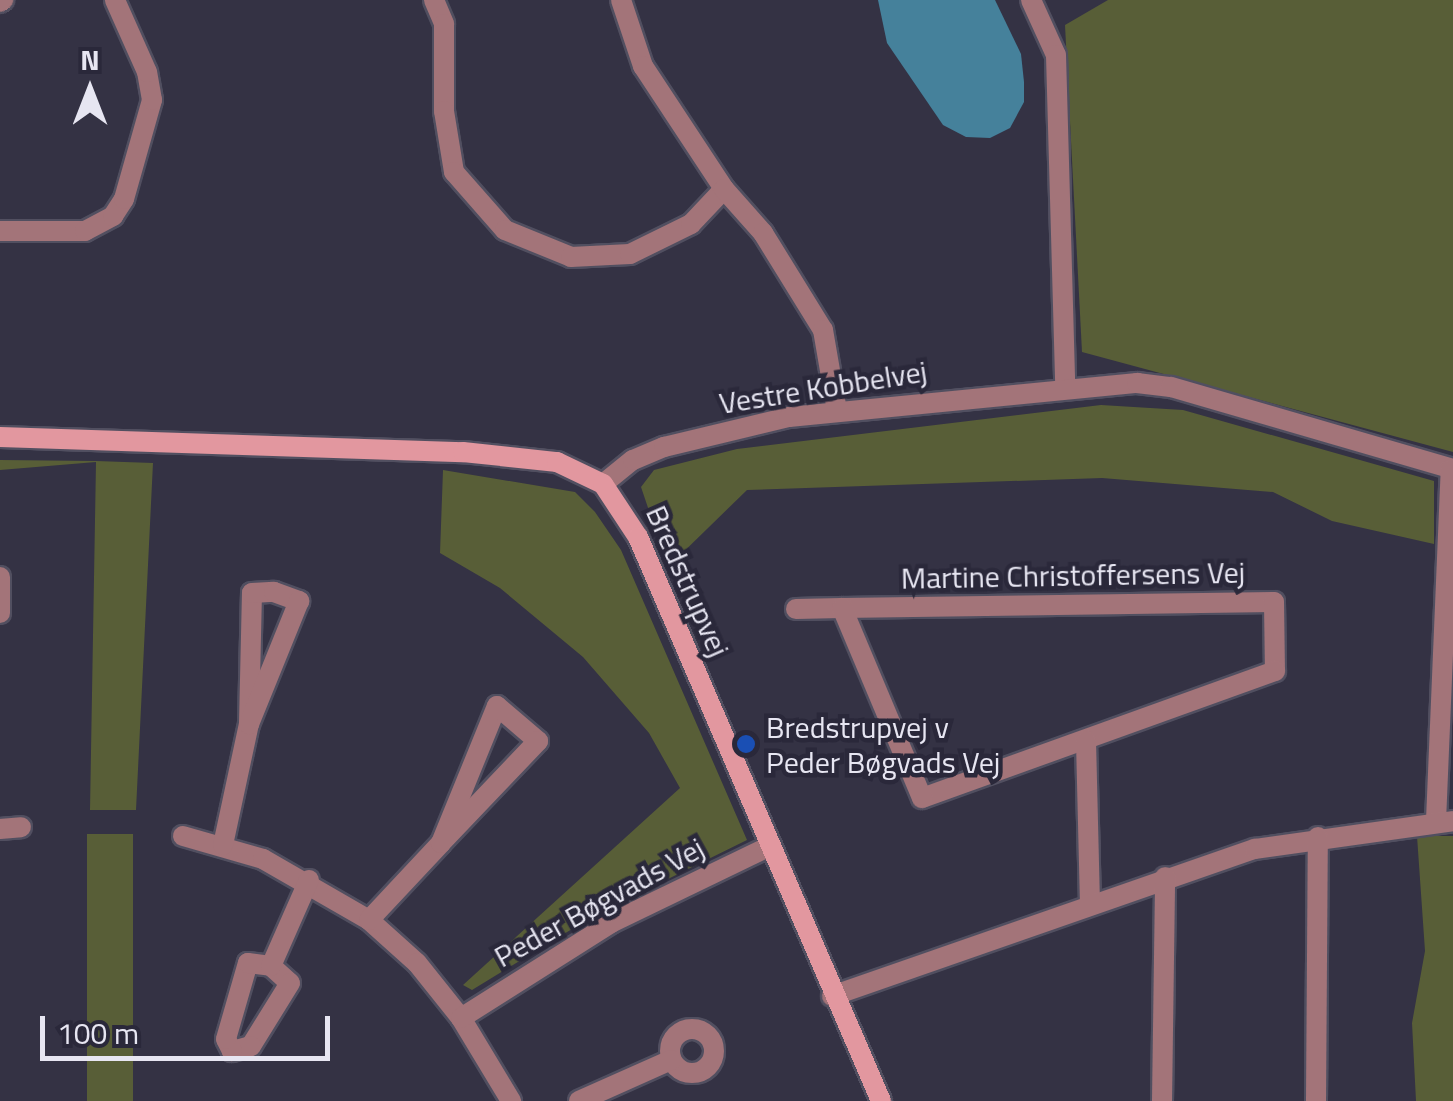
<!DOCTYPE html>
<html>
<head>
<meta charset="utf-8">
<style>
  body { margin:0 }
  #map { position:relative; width:1453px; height:1101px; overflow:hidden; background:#343244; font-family:"Titillium Web",sans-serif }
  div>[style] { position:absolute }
  .green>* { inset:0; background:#585e37; transform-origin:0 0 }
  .water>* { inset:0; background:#45819b }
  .roads { filter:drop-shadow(2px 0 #514f60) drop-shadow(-2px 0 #514f60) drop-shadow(0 2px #514f60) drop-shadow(0 -2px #514f60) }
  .street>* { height:20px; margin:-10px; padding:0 10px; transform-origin:10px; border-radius:10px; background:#a37479 }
  .street>.ring { margin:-10px; padding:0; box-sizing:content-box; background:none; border:20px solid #a37479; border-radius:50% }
  .secondary>* { height:20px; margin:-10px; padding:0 10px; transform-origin:10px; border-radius:10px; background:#e2979f }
  .dots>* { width:28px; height:28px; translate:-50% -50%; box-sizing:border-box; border:5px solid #2a283a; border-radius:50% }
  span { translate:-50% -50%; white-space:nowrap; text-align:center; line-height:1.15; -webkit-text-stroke:9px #2a283a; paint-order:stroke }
  .street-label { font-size:30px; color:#e7e6f2 }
  .poi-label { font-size:30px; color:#e7e6f2 }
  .left { translate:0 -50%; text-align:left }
  .north { position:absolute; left:40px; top:40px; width:100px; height:100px; -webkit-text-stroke:8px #2a283a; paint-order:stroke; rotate:0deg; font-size:28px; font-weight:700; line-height:40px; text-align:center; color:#e7e6f2 }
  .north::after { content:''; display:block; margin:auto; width:35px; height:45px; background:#e7e6f2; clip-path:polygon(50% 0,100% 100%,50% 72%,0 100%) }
  .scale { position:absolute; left:40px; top:1016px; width:290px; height:45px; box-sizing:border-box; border:5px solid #e7e6f2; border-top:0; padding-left:12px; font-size:30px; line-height:35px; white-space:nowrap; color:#e7e6f2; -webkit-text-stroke:8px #2a283a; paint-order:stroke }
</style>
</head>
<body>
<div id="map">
  <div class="green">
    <i style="clip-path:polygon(1108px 0,1453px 0,1453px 452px,1082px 352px,1065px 25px)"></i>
    <i style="clip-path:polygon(1101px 405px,1183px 410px,1434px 481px,1434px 544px,1332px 521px,1273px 492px,1102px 478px,747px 490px,668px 567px,641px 487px,654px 470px,737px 449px)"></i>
    <i style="clip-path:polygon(0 460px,96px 461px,153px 463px,136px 810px,90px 810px,96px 462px,0 470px)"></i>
    <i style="clip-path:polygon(443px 470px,575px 492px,595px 512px,621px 550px,747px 840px,595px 915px,472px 990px,463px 985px,680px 788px,649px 733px,583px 657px,500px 588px,440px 553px)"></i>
    <i style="left:87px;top:834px;width:46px;height:267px"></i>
    <i style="clip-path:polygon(1417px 836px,1453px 836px,1453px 1101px,1416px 1101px,1412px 1023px,1425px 951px)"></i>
  </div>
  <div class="water">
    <i style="clip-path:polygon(878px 0,995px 0,1021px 54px,1024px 82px,1024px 102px,1010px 128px,990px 138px,966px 137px,943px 125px,887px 43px)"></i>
  </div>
  <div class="roads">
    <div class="street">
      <i style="left:434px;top:0;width:26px;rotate:67deg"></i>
      <i style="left:444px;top:24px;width:87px;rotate:90deg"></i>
      <i style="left:444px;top:111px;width:62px;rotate:80.7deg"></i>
      <i style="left:454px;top:172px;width:77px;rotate:48.7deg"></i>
      <i style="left:505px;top:230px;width:71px;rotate:22.2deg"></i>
      <i style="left:571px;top:257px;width:59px;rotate:-2.9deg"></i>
      <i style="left:630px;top:254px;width:68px;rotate:-26.2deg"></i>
      <i style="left:691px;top:224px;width:48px;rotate:-46.7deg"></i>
      <i style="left:621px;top:0;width:70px;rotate:71.6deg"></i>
      <i style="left:643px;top:66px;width:147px;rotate:56.6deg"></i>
      <i style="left:724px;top:189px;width:59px;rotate:48.4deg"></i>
      <i style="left:763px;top:233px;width:114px;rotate:58.3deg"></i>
      <i style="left:823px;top:330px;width:82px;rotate:80.2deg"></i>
      <i style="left:1031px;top:0;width:60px;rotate:65.6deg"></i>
      <i style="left:1056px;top:55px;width:332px;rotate:88.4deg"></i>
      <i style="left:0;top:2px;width:4px;rotate:-34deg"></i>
      <i style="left:0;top:231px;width:85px"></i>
      <i style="left:85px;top:231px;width:32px;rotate:-28deg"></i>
      <i style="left:113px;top:216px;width:20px;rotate:-57deg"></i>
      <i style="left:124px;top:199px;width:103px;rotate:-74.2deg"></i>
      <i style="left:152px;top:100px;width:28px;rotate:-100deg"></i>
      <i style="left:147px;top:72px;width:79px;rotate:-114deg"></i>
      <i style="left:603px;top:484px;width:38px;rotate:-39deg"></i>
      <i style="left:633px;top:460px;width:34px;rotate:-23deg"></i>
      <i style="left:664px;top:447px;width:129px;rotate:-13.5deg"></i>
      <i style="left:789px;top:417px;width:350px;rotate:-5.6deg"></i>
      <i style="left:1137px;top:383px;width:34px;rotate:7deg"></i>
      <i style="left:1171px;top:387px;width:294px;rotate:16.2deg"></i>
      <i style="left:0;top:577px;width:36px;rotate:90deg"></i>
      <i style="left:796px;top:609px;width:46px;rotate:-1.2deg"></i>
      <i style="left:842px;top:608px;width:432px;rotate:-0.8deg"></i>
      <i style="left:1274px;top:602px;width:69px;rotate:89.2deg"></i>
      <i style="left:1275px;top:671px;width:375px;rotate:160.2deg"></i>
      <i style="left:922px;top:798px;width:206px;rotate:-112.8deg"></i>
      <i style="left:1086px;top:741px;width:163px;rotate:88.6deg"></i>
      <i style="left:1436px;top:821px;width:352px;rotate:-87.6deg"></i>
      <i style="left:0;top:829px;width:21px;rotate:-5deg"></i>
      <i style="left:183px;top:836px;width:83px;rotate:16deg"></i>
      <i style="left:263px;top:859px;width:122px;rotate:29.9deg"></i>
      <i style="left:369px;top:920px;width:64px;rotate:41.9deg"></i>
      <i style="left:417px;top:963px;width:70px;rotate:51.3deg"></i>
      <i style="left:461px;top:1018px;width:97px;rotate:58.9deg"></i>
      <i style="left:223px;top:845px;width:124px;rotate:-77.9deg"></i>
      <i style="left:249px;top:724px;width:131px;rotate:-88.7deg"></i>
      <i style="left:252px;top:593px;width:22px;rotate:-3deg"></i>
      <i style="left:274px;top:592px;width:27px;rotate:20deg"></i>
      <i style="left:299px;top:601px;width:133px;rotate:112.1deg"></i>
      <i style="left:369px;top:920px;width:105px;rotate:-46.9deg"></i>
      <i style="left:441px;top:843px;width:148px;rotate:-67.8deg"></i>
      <i style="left:497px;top:706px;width:54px;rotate:40.5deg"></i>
      <i style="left:538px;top:741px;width:141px;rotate:133.6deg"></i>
      <i style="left:271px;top:966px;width:25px;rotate:42deg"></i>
      <i style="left:290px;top:983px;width:74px;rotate:121.8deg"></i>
      <i style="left:251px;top:1046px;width:20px;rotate:165deg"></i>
      <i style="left:232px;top:1051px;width:13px;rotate:-117deg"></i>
      <i style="left:226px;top:1039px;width:79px;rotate:-73.9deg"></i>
      <i style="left:248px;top:963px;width:23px;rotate:7deg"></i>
      <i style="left:271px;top:966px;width:94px;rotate:-66.2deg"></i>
      <i style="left:832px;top:996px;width:448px;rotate:-19.2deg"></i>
      <i style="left:1255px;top:849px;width:200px;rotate:-8deg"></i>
      <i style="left:461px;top:1018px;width:178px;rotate:-32.3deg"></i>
      <i style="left:611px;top:923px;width:177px;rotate:-25.8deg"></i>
      <i class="ring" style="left:670px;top:1029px;width:24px;height:24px"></i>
      <i style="left:579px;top:1101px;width:101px;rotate:-24deg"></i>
      <i style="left:1162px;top:1101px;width:224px;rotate:-89.2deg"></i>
      <i style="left:1316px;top:1101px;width:264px;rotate:-89.6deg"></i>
    </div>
    <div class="secondary">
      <i style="left:0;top:437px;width:463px;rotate:1.9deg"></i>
      <i style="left:463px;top:452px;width:95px;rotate:6.1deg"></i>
      <i style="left:557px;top:462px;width:51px;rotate:25.6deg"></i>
      <i style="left:603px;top:484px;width:64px;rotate:56.6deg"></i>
      <i style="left:638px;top:537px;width:614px;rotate:66.69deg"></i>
    </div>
  </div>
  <div class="dots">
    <i style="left:746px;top:744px;background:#1a4fb4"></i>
  </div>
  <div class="street-label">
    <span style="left:823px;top:387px;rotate:-9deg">Vestre Kobbelvej</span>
    <span style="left:1073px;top:575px;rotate:-1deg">Martine Christoffersens Vej</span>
    <span style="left:688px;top:581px;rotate:66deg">Bredstrupvej</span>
    <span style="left:599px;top:902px;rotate:-29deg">Peder Bøgvads Vej</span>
  </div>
  <div class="poi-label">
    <span class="left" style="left:766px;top:744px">Bredstrupvej v<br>Peder Bøgvads Vej</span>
  </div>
  <div class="north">N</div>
  <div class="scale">100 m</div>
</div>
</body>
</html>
